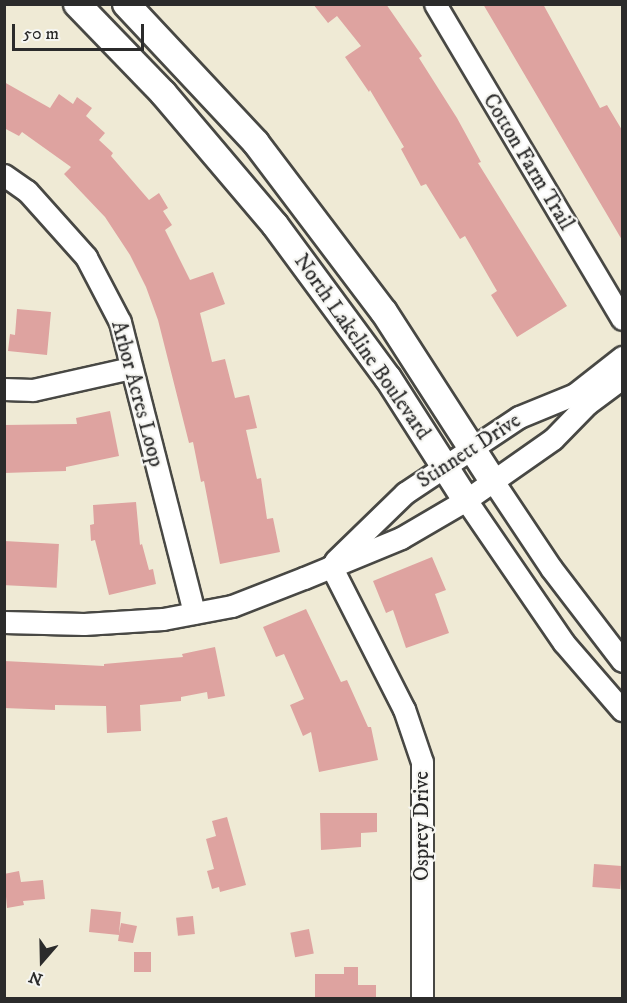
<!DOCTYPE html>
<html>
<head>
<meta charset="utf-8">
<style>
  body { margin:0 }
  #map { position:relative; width:627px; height:1003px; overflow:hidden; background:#efead5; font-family:"IM FELL DW Pica",serif }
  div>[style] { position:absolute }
  .building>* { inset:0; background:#dea3a0; transform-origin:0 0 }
  .roads { filter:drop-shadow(2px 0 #484844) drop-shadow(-2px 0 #484844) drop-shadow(0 2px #484844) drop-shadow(0 -2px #484844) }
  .minor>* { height:21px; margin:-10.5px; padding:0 10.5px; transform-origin:10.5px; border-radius:10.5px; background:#fff }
  .major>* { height:26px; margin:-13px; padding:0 13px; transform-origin:13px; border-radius:13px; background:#fff }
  span { translate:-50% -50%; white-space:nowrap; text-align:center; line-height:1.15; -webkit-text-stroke:4.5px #f6f6f2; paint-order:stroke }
  .street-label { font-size:21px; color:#2b2b2b }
  .frame { position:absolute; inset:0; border:6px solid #2b2b2b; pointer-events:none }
  .north { position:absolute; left:12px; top:931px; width:60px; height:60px; -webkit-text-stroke:4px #f6f6f2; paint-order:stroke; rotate:200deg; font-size:16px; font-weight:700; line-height:24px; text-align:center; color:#2b2b2b }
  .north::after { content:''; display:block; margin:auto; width:21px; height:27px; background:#2b2b2b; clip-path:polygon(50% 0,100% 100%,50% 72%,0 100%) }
  .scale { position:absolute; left:12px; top:24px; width:132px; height:27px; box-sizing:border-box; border:3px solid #2b2b2b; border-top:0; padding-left:8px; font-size:18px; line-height:21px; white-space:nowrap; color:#2b2b2b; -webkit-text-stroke:4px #f6f6f2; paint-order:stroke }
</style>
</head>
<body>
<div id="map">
  <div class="building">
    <i style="clip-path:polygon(313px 4px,386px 4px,422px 56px,419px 58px,457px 118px,481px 162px,478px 163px,567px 306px,517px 337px,491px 295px,497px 291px,465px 236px,460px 239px,426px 184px,421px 186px,401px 149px,404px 147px,370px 90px,369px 92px,345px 57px,361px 46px,337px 16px,328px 23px)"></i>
    <i style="clip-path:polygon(483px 4px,543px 4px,600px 108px,607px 105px,622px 130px,622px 240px)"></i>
    <i style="clip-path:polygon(4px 82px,50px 108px,59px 94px,73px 104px,77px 97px,92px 108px,86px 116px,105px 133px,99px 140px,113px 153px,111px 156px,149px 200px,159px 193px,168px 208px,163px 211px,172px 225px,165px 230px,190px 280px,213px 272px,225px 304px,200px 313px,212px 362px,225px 359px,235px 398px,249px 395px,257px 428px,246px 430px,257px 479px,261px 478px,267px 519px,273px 518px,280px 552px,220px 564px,204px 481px,201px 482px,193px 442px,189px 443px,158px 320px,146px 287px,130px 255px,105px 217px,64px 174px,71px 167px,22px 132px,19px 136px,4px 128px)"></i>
    <i style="clip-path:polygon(17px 309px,51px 312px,47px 355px,8px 351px,10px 334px,15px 335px)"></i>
    <i style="clip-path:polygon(110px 411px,119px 456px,66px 467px,66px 471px,4px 473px,4px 425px,77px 424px,76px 418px)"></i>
    <i style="clip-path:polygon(136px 502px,140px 545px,142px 544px,149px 570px,153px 569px,156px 584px,109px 595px,95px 540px,91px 541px,90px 525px,94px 524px,93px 505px)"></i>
    <i style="left:4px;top:541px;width:55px;height:44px;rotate:3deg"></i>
    <i style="clip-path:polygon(432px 557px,446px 590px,435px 594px,449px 633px,406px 648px,393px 610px,386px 613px,373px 581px)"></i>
    <i style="clip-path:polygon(306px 609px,341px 682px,347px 680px,368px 727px,371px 727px,378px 760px,319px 772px,311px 732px,303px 736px,290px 705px,304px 699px,284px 654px,276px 657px,263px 627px)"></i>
    <i style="clip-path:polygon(215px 647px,225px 696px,208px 699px,207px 692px,181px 697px,181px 701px,140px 705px,141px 731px,107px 733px,106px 706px,55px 705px,55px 710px,4px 708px,4px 661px,104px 666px,104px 664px,183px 657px,182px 654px)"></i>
    <i style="clip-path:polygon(320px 813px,377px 813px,377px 832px,361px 833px,361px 847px,321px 850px)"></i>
    <i style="clip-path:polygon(227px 817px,246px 885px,220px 892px,219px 887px,212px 889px,207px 871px,214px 869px,206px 839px,216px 836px,212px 821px)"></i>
    <i style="left:594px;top:864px;width:28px;height:23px;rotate:4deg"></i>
    <i style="clip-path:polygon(19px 871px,21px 882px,43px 880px,45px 899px,23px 901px,24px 905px,7px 908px,4px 874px)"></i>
    <i style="clip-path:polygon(91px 909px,121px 912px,119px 934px,121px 923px,137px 926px,133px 943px,118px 941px,119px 935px,89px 932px)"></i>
    <i style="left:193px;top:916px;width:18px;height:17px;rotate:84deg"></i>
    <i style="left:309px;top:929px;width:25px;height:19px;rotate:79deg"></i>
    <i style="left:134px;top:952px;width:17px;height:20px"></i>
    <i style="clip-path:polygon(344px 967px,358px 967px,358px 985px,376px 985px,376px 999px,315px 999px,315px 974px,344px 974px)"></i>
  </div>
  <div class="roads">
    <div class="minor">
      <i style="left:435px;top:4px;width:366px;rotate:59.3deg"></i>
      <i style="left:4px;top:175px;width:28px;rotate:35deg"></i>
      <i style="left:27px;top:191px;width:89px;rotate:48.2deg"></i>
      <i style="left:86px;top:257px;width:73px;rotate:62.4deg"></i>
      <i style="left:120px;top:322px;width:300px;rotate:75.7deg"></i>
      <i style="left:4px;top:389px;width:29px;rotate:2deg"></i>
      <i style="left:33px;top:390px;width:100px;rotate:-12.7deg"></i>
      <i style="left:493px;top:481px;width:105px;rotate:56.3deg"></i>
      <i style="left:551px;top:568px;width:117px;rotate:52.6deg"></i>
      <i style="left:466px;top:500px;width:173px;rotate:55.6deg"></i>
      <i style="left:564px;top:643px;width:89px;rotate:49.1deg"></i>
      <i style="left:335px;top:561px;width:98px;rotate:-44.2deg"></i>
      <i style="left:405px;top:493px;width:137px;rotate:-33.7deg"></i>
      <i style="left:519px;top:417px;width:61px;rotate:-22.3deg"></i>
      <i style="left:575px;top:394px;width:60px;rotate:-38.2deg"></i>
      <i style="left:331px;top:566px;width:161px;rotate:63deg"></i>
      <i style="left:404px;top:709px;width:56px;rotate:71.2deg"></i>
      <i style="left:422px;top:762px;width:236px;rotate:90deg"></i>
      <i style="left:4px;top:622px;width:80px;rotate:1.4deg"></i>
      <i style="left:84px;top:624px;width:79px;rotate:-3.6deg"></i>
      <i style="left:163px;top:619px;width:70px;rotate:-10.7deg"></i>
      <i style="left:232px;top:606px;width:77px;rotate:-21.3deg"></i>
      <i style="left:304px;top:578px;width:105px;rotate:-22.4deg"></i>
      <i style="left:401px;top:538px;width:75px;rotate:-30.3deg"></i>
      <i style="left:466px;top:500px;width:106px;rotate:-35deg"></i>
      <i style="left:553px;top:439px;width:49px;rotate:-45.8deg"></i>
      <i style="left:587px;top:404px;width:44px;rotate:-36.6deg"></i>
    </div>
    <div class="major">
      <i style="left:77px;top:4px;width:124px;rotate:46deg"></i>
      <i style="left:163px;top:93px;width:173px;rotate:49.7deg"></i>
      <i style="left:275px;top:225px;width:190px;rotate:53.6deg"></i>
      <i style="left:388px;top:378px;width:145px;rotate:57.4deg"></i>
      <i style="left:126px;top:4px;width:190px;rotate:46.9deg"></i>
      <i style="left:256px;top:143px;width:212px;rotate:52.9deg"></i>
      <i style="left:384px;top:312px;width:201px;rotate:57.2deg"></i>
    </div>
  </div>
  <div class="street-label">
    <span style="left:528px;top:162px;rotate:59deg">Cotton Farm Trail</span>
    <span style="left:362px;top:347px;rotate:55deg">North Lakeline Boulevard</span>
    <span style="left:137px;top:394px;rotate:75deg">Arbor Acres Loop</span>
    <span style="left:469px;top:451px;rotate:-33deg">Stinnett Drive</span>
    <span style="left:422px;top:826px;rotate:-90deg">Osprey Drive</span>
  </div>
  <div class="frame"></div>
  <div class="north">N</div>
  <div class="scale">50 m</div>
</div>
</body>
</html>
